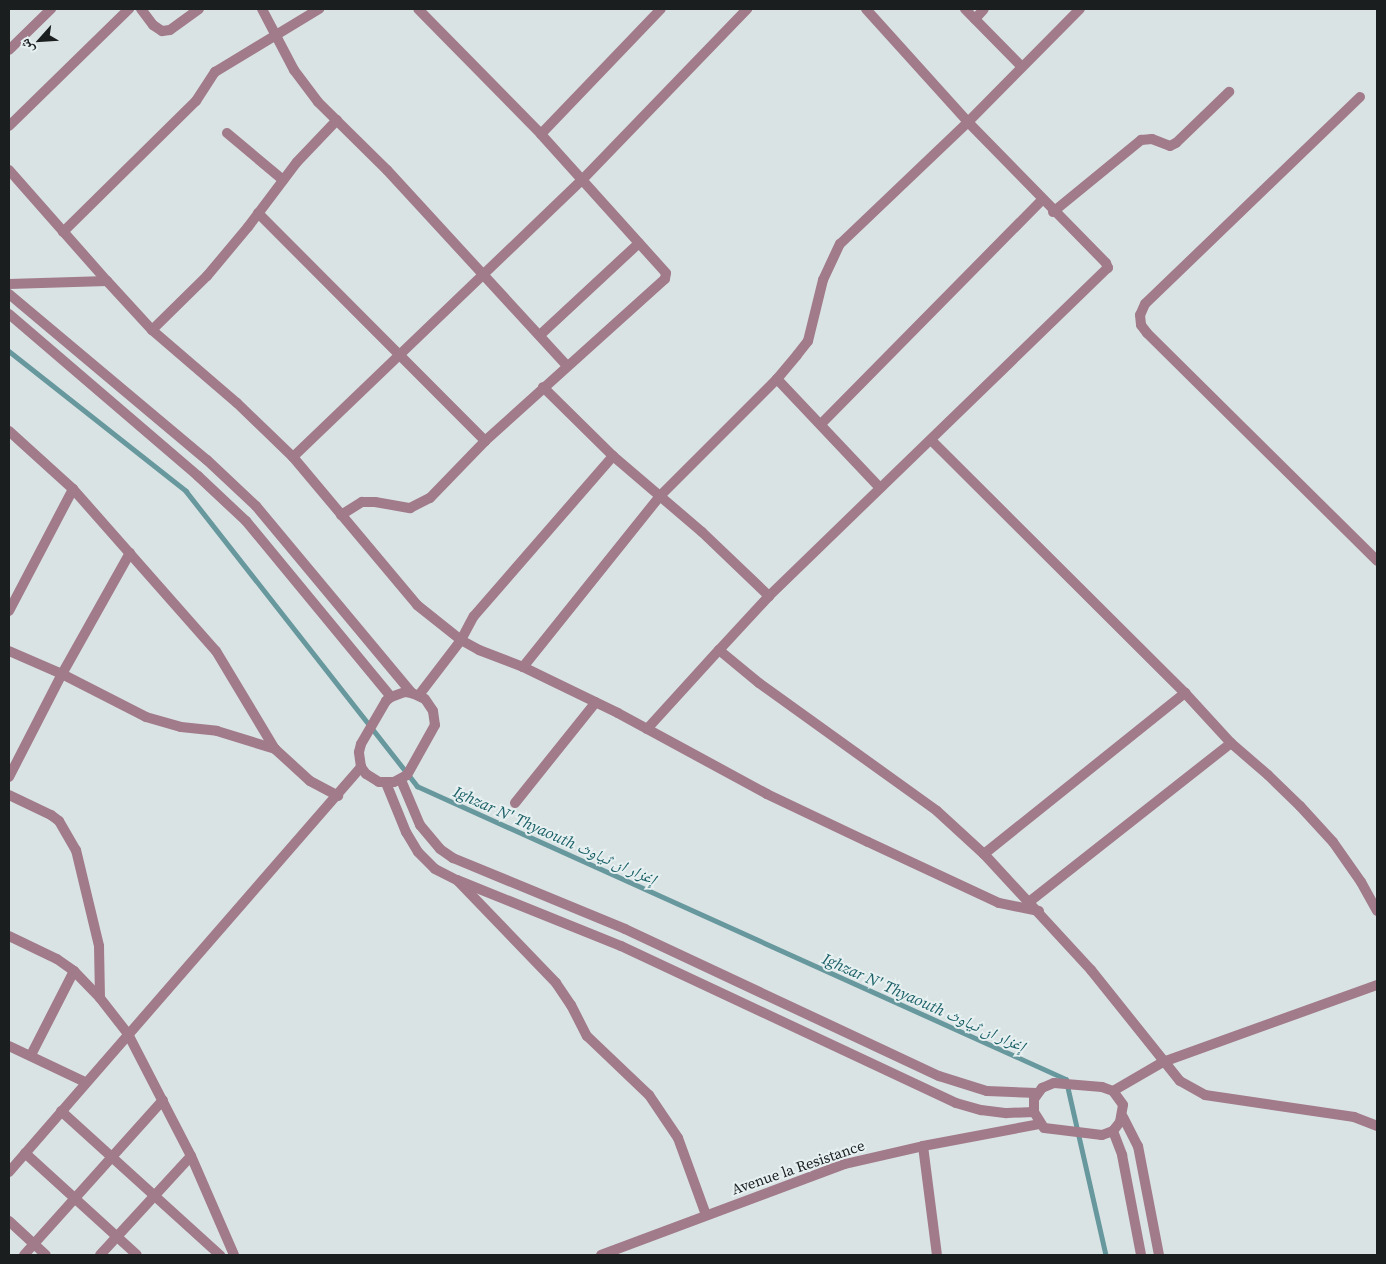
<!DOCTYPE html>
<html>
<head>
<meta charset="utf-8">
<style>
  body { margin:0 }
  #map { position:relative; width:1386px; height:1264px; overflow:hidden; background:#dae3e4; font-family:"Source Serif 4","Noto Naskh Arabic",serif }
  div>[style] { position:absolute }
  .stream>* { height:4.5px; margin:-2.25px; padding:0 2.25px; transform-origin:2.25px; border-radius:2.25px; background:#66989e }
  .minor>* { height:10px; margin:-5px; padding:0 5px; transform-origin:5px; border-radius:5px; background:#a17b8a }
  .tertiary>* { height:10px; margin:-5px; padding:0 5px; transform-origin:5px; border-radius:5px; background:#a17b8a }
  span { translate:-50% -50%; white-space:nowrap; text-align:center; line-height:1.15; -webkit-text-stroke:4px #e7f0f1; paint-order:stroke }
  .street-label { font-size:15px; color:#1a1e1e }
  .water-label { font-size:16px; color:#1c6168; font-style:italic }
  .frame { position:absolute; inset:0; border:10px solid #1a1e1e; pointer-events:none }
  .north { position:absolute; left:15px; top:15px; width:50px; height:50px; -webkit-text-stroke:4px #e7f0f1; paint-order:stroke; rotate:244deg; font-size:14px; font-weight:700; line-height:20px; text-align:center; color:#1a1e1e }
  .north::after { content:''; display:block; margin:auto; width:18px; height:22px; background:#1a1e1e; clip-path:polygon(50% 0,100% 100%,50% 72%,0 100%) }
</style>
</head>
<body>
<div id="map">
  <div class="stream">
    <i style="left:9px;top:351px;width:226px;rotate:38.3deg"></i>
    <i style="left:186px;top:491px;width:375px;rotate:51.9deg"></i>
    <i style="left:417px;top:786px;width:712px;rotate:24.3deg"></i>
    <i style="left:1066px;top:1079px;width:180px;rotate:77.2deg"></i>
  </div>
  <div class="minor">
    <i style="left:141px;top:9px;width:20px;rotate:53deg"></i>
    <i style="left:153px;top:25px;width:11px;rotate:34deg"></i>
    <i style="left:162px;top:31px;width:8px;rotate:-7deg"></i>
    <i style="left:170px;top:30px;width:36px;rotate:-36deg"></i>
    <i style="left:262px;top:9px;width:69px;rotate:62.3deg"></i>
    <i style="left:294px;top:70px;width:40px;rotate:53deg"></i>
    <i style="left:318px;top:102px;width:97px;rotate:44.6deg"></i>
    <i style="left:387px;top:170px;width:265px;rotate:47.4deg"></i>
    <i style="left:965px;top:9px;width:81px;rotate:45.5deg"></i>
    <i style="left:975px;top:19px;width:13px;rotate:-48deg"></i>
    <i style="left:9px;top:50px;width:59px;rotate:-44.3deg"></i>
    <i style="left:1360px;top:97px;width:298px;rotate:136.1deg"></i>
    <i style="left:1145px;top:304px;width:12px;rotate:114deg"></i>
    <i style="left:1140px;top:315px;width:10px;rotate:84deg"></i>
    <i style="left:1141px;top:325px;width:10px;rotate:53deg"></i>
    <i style="left:1147px;top:333px;width:324px;rotate:44.7deg"></i>
    <i style="left:9px;top:126px;width:168px;rotate:-44.3deg"></i>
    <i style="left:227px;top:133px;width:73px;rotate:40deg"></i>
    <i style="left:541px;top:134px;width:173px;rotate:-46.2deg"></i>
    <i style="left:9px;top:170px;width:148px;rotate:48.6deg"></i>
    <i style="left:1053px;top:212px;width:114px;rotate:-39.3deg"></i>
    <i style="left:1141px;top:140px;width:11px;rotate:-5deg"></i>
    <i style="left:1152px;top:139px;width:19px;rotate:21deg"></i>
    <i style="left:1170px;top:146px;width:7px;rotate:-27deg"></i>
    <i style="left:1176px;top:143px;width:74px;rotate:-43.9deg"></i>
    <i style="left:258px;top:213px;width:322px;rotate:45.1deg"></i>
    <i style="left:63px;top:232px;width:187px;rotate:-44.6deg"></i>
    <i style="left:196px;top:101px;width:35px;rotate:-57deg"></i>
    <i style="left:215px;top:72px;width:122px;rotate:-31.2deg"></i>
    <i style="left:9px;top:284px;width:98px;rotate:-1.8deg"></i>
    <i style="left:107px;top:281px;width:67px;rotate:47.4deg"></i>
    <i style="left:152px;top:330px;width:112px;rotate:40.7deg"></i>
    <i style="left:237px;top:403px;width:78px;rotate:44deg"></i>
    <i style="left:293px;top:457px;width:193px;rotate:50deg"></i>
    <i style="left:417px;top:605px;width:56px;rotate:38.5deg"></i>
    <i style="left:461px;top:640px;width:21px;rotate:29deg"></i>
    <i style="left:479px;top:650px;width:47px;rotate:21.1deg"></i>
    <i style="left:152px;top:330px;width:77px;rotate:-44.5deg"></i>
    <i style="left:207px;top:276px;width:64px;rotate:-50.1deg"></i>
    <i style="left:248px;top:227px;width:81px;rotate:-53deg"></i>
    <i style="left:297px;top:162px;width:58px;rotate:-46.4deg"></i>
    <i style="left:540px;top:335px;width:135px;rotate:-42.9deg"></i>
    <i style="left:777px;top:379px;width:150px;rotate:46.6deg"></i>
    <i style="left:543px;top:387px;width:98px;rotate:44.6deg"></i>
    <i style="left:821px;top:424px;width:315px;rotate:-45.4deg"></i>
    <i style="left:9px;top:431px;width:86px;rotate:42.2deg"></i>
    <i style="left:73px;top:489px;width:216px;rotate:48.6deg"></i>
    <i style="left:216px;top:651px;width:114px;rotate:59deg"></i>
    <i style="left:275px;top:749px;width:47px;rotate:42.4deg"></i>
    <i style="left:310px;top:781px;width:32px;rotate:28deg"></i>
    <i style="left:931px;top:440px;width:359px;rotate:44.9deg"></i>
    <i style="left:1185px;top:693px;width:68px;rotate:47.4deg"></i>
    <i style="left:1231px;top:743px;width:49px;rotate:40.9deg"></i>
    <i style="left:1268px;top:775px;width:45px;rotate:44.1deg"></i>
    <i style="left:1300px;top:806px;width:49px;rotate:47.5deg"></i>
    <i style="left:1333px;top:842px;width:49px;rotate:55deg"></i>
    <i style="left:1361px;top:882px;width:33px;rotate:61deg"></i>
    <i style="left:293px;top:457px;width:400px;rotate:-43.8deg"></i>
    <i style="left:582px;top:180px;width:238px;rotate:-46deg"></i>
    <i style="left:341px;top:515px;width:25px;rotate:-32deg"></i>
    <i style="left:362px;top:502px;width:13px"></i>
    <i style="left:375px;top:502px;width:36px;rotate:10deg"></i>
    <i style="left:410px;top:508px;width:22px;rotate:-27deg"></i>
    <i style="left:430px;top:498px;width:79px;rotate:-46deg"></i>
    <i style="left:485px;top:441px;width:242px;rotate:-42deg"></i>
    <i style="left:665px;top:279px;width:6px;rotate:-81deg"></i>
    <i style="left:666px;top:273px;width:187px;rotate:-132deg"></i>
    <i style="left:541px;top:134px;width:175px;rotate:-134.5deg"></i>
    <i style="left:769px;top:596px;width:472px;rotate:-44.1deg"></i>
    <i style="left:1108px;top:268px;width:5px;rotate:-112deg"></i>
    <i style="left:1106px;top:263px;width:197px;rotate:-134.4deg"></i>
    <i style="left:968px;top:122px;width:152px;rotate:-132.1deg"></i>
    <i style="left:9px;top:611px;width:138px;rotate:-62.3deg"></i>
    <i style="left:9px;top:651px;width:58px;rotate:23.5deg"></i>
    <i style="left:62px;top:674px;width:94px;rotate:27.1deg"></i>
    <i style="left:146px;top:717px;width:36px;rotate:16deg"></i>
    <i style="left:181px;top:727px;width:36px;rotate:6deg"></i>
    <i style="left:217px;top:731px;width:61px;rotate:17.2deg"></i>
    <i style="left:419px;top:695px;width:69px;rotate:-52.6deg"></i>
    <i style="left:461px;top:640px;width:27px;rotate:-62deg"></i>
    <i style="left:474px;top:616px;width:212px;rotate:-49deg"></i>
    <i style="left:613px;top:456px;width:117px;rotate:40.5deg"></i>
    <i style="left:702px;top:532px;width:93px;rotate:43.7deg"></i>
    <i style="left:769px;top:596px;width:74px;rotate:132.8deg"></i>
    <i style="left:719px;top:650px;width:52px;rotate:39.5deg"></i>
    <i style="left:759px;top:683px;width:219px;rotate:35.7deg"></i>
    <i style="left:937px;top:811px;width:64px;rotate:42.5deg"></i>
    <i style="left:984px;top:854px;width:158px;rotate:47.3deg"></i>
    <i style="left:1091px;top:970px;width:142px;rotate:51.3deg"></i>
    <i style="left:1180px;top:1081px;width:29px;rotate:29deg"></i>
    <i style="left:1205px;top:1095px;width:151px;rotate:8.4deg"></i>
    <i style="left:1354px;top:1117px;width:25px;rotate:21deg"></i>
    <i style="left:647px;top:729px;width:107px;rotate:-47.7deg"></i>
    <i style="left:9px;top:777px;width:116px;rotate:-62.8deg"></i>
    <i style="left:62px;top:674px;width:139px;rotate:-60.7deg"></i>
    <i style="left:9px;top:795px;width:47px;rotate:25.5deg"></i>
    <i style="left:51px;top:815px;width:10px;rotate:37deg"></i>
    <i style="left:59px;top:821px;width:34px;rotate:60deg"></i>
    <i style="left:76px;top:850px;width:99px;rotate:76.5deg"></i>
    <i style="left:99px;top:946px;width:52px;rotate:88.9deg"></i>
    <i style="left:515px;top:803px;width:129px;rotate:-51.3deg"></i>
    <i style="left:984px;top:854px;width:258px;rotate:-38.7deg"></i>
    <i style="left:457px;top:880px;width:143px;rotate:46.1deg"></i>
    <i style="left:556px;top:983px;width:27px;rotate:56deg"></i>
    <i style="left:571px;top:1005px;width:35px;rotate:63deg"></i>
    <i style="left:587px;top:1036px;width:86px;rotate:43.6deg"></i>
    <i style="left:649px;top:1095px;width:52px;rotate:56deg"></i>
    <i style="left:678px;top:1138px;width:82px;rotate:70deg"></i>
    <i style="left:1029px;top:902px;width:257px;rotate:-38.2deg"></i>
    <i style="left:1039px;top:911px;width:41px;rotate:-168.7deg"></i>
    <i style="left:999px;top:903px;width:145px;rotate:-155deg"></i>
    <i style="left:868px;top:842px;width:112px;rotate:-154.6deg"></i>
    <i style="left:767px;top:794px;width:170px;rotate:-151.5deg"></i>
    <i style="left:618px;top:713px;width:106px;rotate:-154.2deg"></i>
    <i style="left:523px;top:667px;width:219px;rotate:-51.3deg"></i>
    <i style="left:660px;top:496px;width:165px;rotate:-45deg"></i>
    <i style="left:777px;top:379px;width:31px;rotate:-50deg"></i>
    <i style="left:797px;top:355px;width:18px;rotate:-52deg"></i>
    <i style="left:808px;top:341px;width:63px;rotate:-76.2deg"></i>
    <i style="left:823px;top:280px;width:40px;rotate:-65deg"></i>
    <i style="left:840px;top:244px;width:177px;rotate:-43.6deg"></i>
    <i style="left:968px;top:122px;width:159px;rotate:-45.3deg"></i>
    <i style="left:9px;top:936px;width:53px;rotate:25.6deg"></i>
    <i style="left:57px;top:959px;width:21px;rotate:35deg"></i>
    <i style="left:74px;top:971px;width:37px;rotate:46deg"></i>
    <i style="left:100px;top:998px;width:46px;rotate:52.1deg"></i>
    <i style="left:128px;top:1034px;width:137px;rotate:62.7deg"></i>
    <i style="left:191px;top:1156px;width:108px;rotate:66.5deg"></i>
    <i style="left:9px;top:1046px;width:84px;rotate:25.3deg"></i>
    <i style="left:31px;top:1055px;width:94px;rotate:-62.9deg"></i>
    <i style="left:1113px;top:1091px;width:58px;rotate:-30.1deg"></i>
    <i style="left:1163px;top:1062px;width:227px;rotate:-19.8deg"></i>
    <i style="left:61px;top:1111px;width:215px;rotate:42.2deg"></i>
    <i style="left:923px;top:1146px;width:110px;rotate:82.7deg"></i>
    <i style="left:25px;top:1153px;width:151px;rotate:42.3deg"></i>
    <i style="left:9px;top:1172px;width:537px;rotate:-49deg"></i>
    <i style="left:9px;top:1221px;width:50px;rotate:42.6deg"></i>
    <i style="left:24px;top:1255px;width:208px;rotate:-48.1deg"></i>
    <i style="left:100px;top:1255px;width:134px;rotate:-47.4deg"></i>
    <i style="left:601px;top:1255px;width:260px;rotate:-20.5deg"></i>
    <i style="left:845px;top:1164px;width:80px;rotate:-13deg"></i>
    <i style="left:923px;top:1146px;width:118px;rotate:-10.7deg"></i>
  </div>
  <div class="tertiary">
    <i style="left:9px;top:294px;width:258px;rotate:40deg"></i>
    <i style="left:207px;top:460px;width:67px;rotate:43.2deg"></i>
    <i style="left:256px;top:506px;width:244px;rotate:50.2deg"></i>
    <i style="left:9px;top:314px;width:249px;rotate:40.6deg"></i>
    <i style="left:198px;top:476px;width:66px;rotate:43.2deg"></i>
    <i style="left:246px;top:521px;width:228px;rotate:50.5deg"></i>
    <i style="left:405px;top:692px;width:7px;rotate:8deg"></i>
    <i style="left:412px;top:693px;width:14px;rotate:25deg"></i>
    <i style="left:425px;top:699px;width:14px;rotate:56deg"></i>
    <i style="left:433px;top:711px;width:14px;rotate:82deg"></i>
    <i style="left:435px;top:725px;width:57px;rotate:119.2deg"></i>
    <i style="left:407px;top:775px;width:15px;rotate:152deg"></i>
    <i style="left:394px;top:782px;width:15px;rotate:180deg"></i>
    <i style="left:379px;top:782px;width:15px;rotate:-148deg"></i>
    <i style="left:366px;top:774px;width:9px;rotate:-126deg"></i>
    <i style="left:361px;top:767px;width:15px;rotate:-98deg"></i>
    <i style="left:359px;top:752px;width:8px;rotate:-76deg"></i>
    <i style="left:361px;top:744px;width:50px;rotate:-59.8deg"></i>
    <i style="left:386px;top:701px;width:6px;rotate:-39deg"></i>
    <i style="left:391px;top:697px;width:15px;rotate:-20deg"></i>
    <i style="left:401px;top:780px;width:49px;rotate:67.1deg"></i>
    <i style="left:420px;top:825px;width:31px;rotate:50deg"></i>
    <i style="left:440px;top:849px;width:16px;rotate:35deg"></i>
    <i style="left:453px;top:858px;width:186px;rotate:22.4deg"></i>
    <i style="left:625px;top:929px;width:347px;rotate:25.1deg"></i>
    <i style="left:939px;top:1076px;width:50px;rotate:17.4deg"></i>
    <i style="left:987px;top:1091px;width:50px;rotate:2.3deg"></i>
    <i style="left:386px;top:783px;width:53px;rotate:67.8deg"></i>
    <i style="left:406px;top:832px;width:23px;rotate:59deg"></i>
    <i style="left:418px;top:852px;width:24px;rotate:45deg"></i>
    <i style="left:435px;top:869px;width:25px;rotate:27deg"></i>
    <i style="left:457px;top:880px;width:177px;rotate:21.9deg"></i>
    <i style="left:621px;top:946px;width:370px;rotate:25.1deg"></i>
    <i style="left:956px;top:1103px;width:26px;rotate:16deg"></i>
    <i style="left:981px;top:1110px;width:26px;rotate:7deg"></i>
    <i style="left:1007px;top:1113px;width:27px;rotate:-2deg"></i>
    <i style="left:1054px;top:1083px;width:48px;rotate:4.8deg"></i>
    <i style="left:1102px;top:1087px;width:12px;rotate:20deg"></i>
    <i style="left:1113px;top:1091px;width:17px;rotate:54deg"></i>
    <i style="left:1123px;top:1105px;width:17px;rotate:100deg"></i>
    <i style="left:1120px;top:1122px;width:11px;rotate:128deg"></i>
    <i style="left:1113px;top:1131px;width:12px;rotate:160deg"></i>
    <i style="left:1102px;top:1135px;width:58px;rotate:-173.1deg"></i>
    <i style="left:1044px;top:1128px;width:19px;rotate:-122deg"></i>
    <i style="left:1034px;top:1112px;width:13px;rotate:-90deg"></i>
    <i style="left:1034px;top:1099px;width:14px;rotate:-54deg"></i>
    <i style="left:1042px;top:1088px;width:13px;rotate:-23deg"></i>
    <i style="left:1123px;top:1117px;width:33px;rotate:63deg"></i>
    <i style="left:1138px;top:1146px;width:111px;rotate:79.1deg"></i>
    <i style="left:1113px;top:1131px;width:26px;rotate:69deg"></i>
    <i style="left:1122px;top:1155px;width:102px;rotate:79.2deg"></i>
  </div>
  <div class="street-label">
    <span style="left:798px;top:1167px;rotate:-19deg">Avenue la Resistance</span>
  </div>
  <div class="water-label">
    <span style="left:555px;top:835px;rotate:24deg">Ighzar N' Thyaouth إغزار ان ثياوث</span>
    <span style="left:924px;top:1002px;rotate:24deg">Ighzar N' Thyaouth إغزار ان ثياوث</span>
  </div>
  <div class="frame"></div>
  <div class="north">ش</div>
</div>
</body>
</html>
